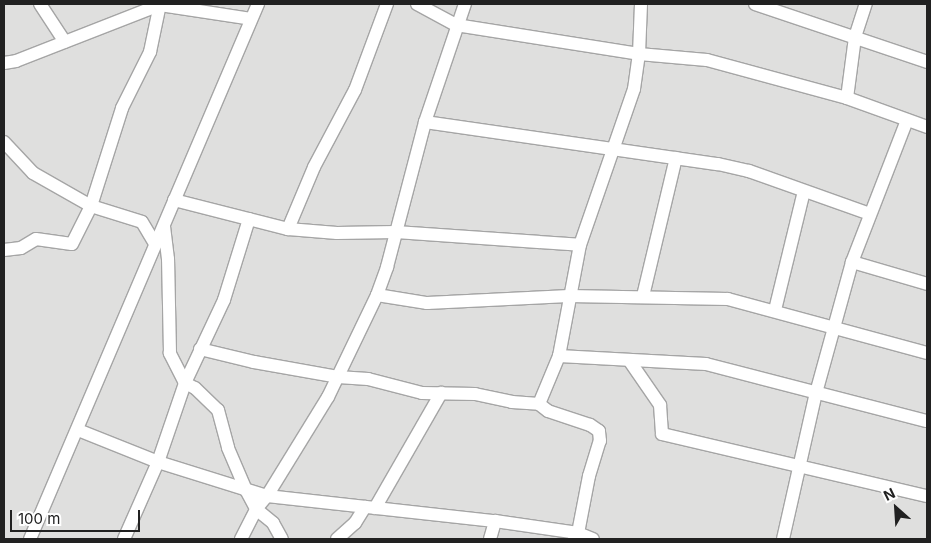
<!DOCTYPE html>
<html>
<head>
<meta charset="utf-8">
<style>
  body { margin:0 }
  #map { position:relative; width:931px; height:543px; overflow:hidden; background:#f1eee9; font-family:Inter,sans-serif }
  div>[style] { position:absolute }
  .residential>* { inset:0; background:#dfdfde; transform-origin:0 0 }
  .roads { filter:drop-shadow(1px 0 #a5a5a5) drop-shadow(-1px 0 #a5a5a5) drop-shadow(0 1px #a5a5a5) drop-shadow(0 -1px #a5a5a5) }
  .minor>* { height:12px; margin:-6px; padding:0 6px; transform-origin:6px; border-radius:6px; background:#fff }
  span { translate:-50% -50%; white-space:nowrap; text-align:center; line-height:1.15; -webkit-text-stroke:4px #fff; paint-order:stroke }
  .frame { position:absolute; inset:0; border:5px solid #212121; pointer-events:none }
  .north { position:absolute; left:871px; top:483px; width:50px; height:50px; -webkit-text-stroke:4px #fff; paint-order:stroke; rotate:334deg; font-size:14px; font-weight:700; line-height:20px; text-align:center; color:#212121 }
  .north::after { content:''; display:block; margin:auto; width:18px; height:22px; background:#212121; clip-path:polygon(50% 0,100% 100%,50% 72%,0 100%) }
  .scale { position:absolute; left:10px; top:510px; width:130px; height:22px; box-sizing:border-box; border:2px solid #212121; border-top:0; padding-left:6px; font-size:15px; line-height:18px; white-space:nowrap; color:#212121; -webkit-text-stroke:4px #fff; paint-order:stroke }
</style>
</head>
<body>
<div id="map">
  <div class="residential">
    <i style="left:4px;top:4px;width:923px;height:535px"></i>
  </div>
  <div class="roads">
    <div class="minor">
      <i style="left:40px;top:4px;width:45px;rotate:56.7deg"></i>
      <i style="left:417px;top:4px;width:44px;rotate:28.3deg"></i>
      <i style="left:456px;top:25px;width:185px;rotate:9deg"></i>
      <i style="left:639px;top:54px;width:68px;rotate:5deg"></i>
      <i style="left:707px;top:60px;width:145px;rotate:15.2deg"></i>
      <i style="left:847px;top:98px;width:85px;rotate:19.9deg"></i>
      <i style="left:755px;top:4px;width:182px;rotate:18.6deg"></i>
      <i style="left:4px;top:63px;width:12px;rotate:-9deg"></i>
      <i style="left:16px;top:61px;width:155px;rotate:-21.3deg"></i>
      <i style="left:160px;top:5px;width:92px;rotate:8.7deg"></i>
      <i style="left:847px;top:98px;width:62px;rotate:-82.5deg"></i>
      <i style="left:855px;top:37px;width:35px;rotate:-72deg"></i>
      <i style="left:425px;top:122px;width:296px;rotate:8.2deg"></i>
      <i style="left:718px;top:164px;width:32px;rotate:13deg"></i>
      <i style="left:749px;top:171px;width:128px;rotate:19.6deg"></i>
      <i style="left:4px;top:142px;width:42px;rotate:46.9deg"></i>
      <i style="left:33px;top:173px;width:67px;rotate:29.6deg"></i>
      <i style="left:91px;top:206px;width:103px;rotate:-72.4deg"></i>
      <i style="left:122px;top:108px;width:63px;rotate:-63.4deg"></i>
      <i style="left:150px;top:52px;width:49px;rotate:-78.2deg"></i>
      <i style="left:174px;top:200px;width:118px;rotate:14.3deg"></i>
      <i style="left:288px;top:229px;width:49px;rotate:4.7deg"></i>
      <i style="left:337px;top:233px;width:59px;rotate:-1deg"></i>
      <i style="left:396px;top:232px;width:184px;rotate:4deg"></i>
      <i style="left:249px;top:219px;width:85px;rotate:107.2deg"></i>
      <i style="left:224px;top:300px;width:92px;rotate:115.2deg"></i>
      <i style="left:185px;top:383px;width:11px;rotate:27deg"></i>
      <i style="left:195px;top:388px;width:32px;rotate:44deg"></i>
      <i style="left:218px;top:410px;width:39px;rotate:75deg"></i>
      <i style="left:228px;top:448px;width:46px;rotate:66.8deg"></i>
      <i style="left:246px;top:490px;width:21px;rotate:62deg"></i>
      <i style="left:256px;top:509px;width:22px;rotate:39deg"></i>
      <i style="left:273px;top:523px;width:18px;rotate:61deg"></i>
      <i style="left:288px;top:229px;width:67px;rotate:-67.2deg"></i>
      <i style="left:314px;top:167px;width:87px;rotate:-62deg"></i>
      <i style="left:355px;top:90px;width:92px;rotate:-69.6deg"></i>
      <i style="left:4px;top:250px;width:17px;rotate:-7deg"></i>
      <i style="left:21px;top:248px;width:17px;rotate:-31deg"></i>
      <i style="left:36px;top:239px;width:36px;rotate:8deg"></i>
      <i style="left:72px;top:244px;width:42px;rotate:-63.4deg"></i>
      <i style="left:91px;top:206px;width:53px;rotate:17.4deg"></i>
      <i style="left:142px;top:222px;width:26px;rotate:59deg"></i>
      <i style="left:852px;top:262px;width:78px;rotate:16.3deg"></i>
      <i style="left:377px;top:295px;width:51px;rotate:9.1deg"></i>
      <i style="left:427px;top:303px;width:142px;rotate:-2.8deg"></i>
      <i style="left:569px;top:296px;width:159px;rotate:1.1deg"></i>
      <i style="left:728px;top:299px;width:206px;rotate:15.2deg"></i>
      <i style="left:643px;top:296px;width:142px;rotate:-76.6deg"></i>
      <i style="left:775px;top:310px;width:122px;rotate:-76.3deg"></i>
      <i style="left:200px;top:349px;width:56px;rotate:13.5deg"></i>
      <i style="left:254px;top:362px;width:85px;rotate:10.1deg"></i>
      <i style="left:338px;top:377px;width:30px;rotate:4deg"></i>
      <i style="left:368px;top:379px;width:56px;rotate:14.5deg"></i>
      <i style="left:422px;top:393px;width:53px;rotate:1.1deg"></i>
      <i style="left:475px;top:394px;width:38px;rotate:12deg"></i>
      <i style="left:512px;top:402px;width:27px;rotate:4deg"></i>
      <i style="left:559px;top:356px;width:147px;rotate:3.1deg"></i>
      <i style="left:706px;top:364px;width:228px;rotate:14.5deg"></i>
      <i style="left:629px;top:360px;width:55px;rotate:55.4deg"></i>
      <i style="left:660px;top:405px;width:29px;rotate:86deg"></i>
      <i style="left:662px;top:434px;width:272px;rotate:13.2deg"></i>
      <i style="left:78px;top:430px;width:86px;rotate:21.8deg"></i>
      <i style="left:158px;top:462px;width:114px;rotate:17.3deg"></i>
      <i style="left:267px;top:496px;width:229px;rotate:6.3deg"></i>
      <i style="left:495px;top:521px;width:84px;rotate:8.2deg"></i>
      <i style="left:578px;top:533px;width:16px;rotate:22deg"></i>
      <i style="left:375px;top:508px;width:133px;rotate:-60.1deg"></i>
      <i style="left:30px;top:539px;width:582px;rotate:-66.92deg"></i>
      <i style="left:124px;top:539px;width:84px;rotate:-66.2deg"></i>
      <i style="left:158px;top:462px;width:83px;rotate:-71.1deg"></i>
      <i style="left:185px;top:383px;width:34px;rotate:-117deg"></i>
      <i style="left:170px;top:353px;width:94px;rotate:-91.2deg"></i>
      <i style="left:168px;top:259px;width:33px;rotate:-97deg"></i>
      <i style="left:241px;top:539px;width:34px;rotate:-63deg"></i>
      <i style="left:256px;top:509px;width:17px;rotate:-50deg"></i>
      <i style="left:267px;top:496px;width:116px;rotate:-58.4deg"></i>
      <i style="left:328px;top:397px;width:113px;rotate:-64.3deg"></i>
      <i style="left:377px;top:295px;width:30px;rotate:-70deg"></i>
      <i style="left:387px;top:267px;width:150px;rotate:-75.3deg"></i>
      <i style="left:425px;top:122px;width:125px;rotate:-71.3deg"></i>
      <i style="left:337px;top:539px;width:24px;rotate:-42deg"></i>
      <i style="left:355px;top:523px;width:19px;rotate:-58deg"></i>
      <i style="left:490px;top:539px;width:19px;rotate:-74deg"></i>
      <i style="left:574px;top:539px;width:7px;rotate:-56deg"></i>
      <i style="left:578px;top:533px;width:58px;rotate:-79.1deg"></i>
      <i style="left:589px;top:476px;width:37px;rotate:-73deg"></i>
      <i style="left:600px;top:441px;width:10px;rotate:-96deg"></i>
      <i style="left:599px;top:431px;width:11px;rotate:-146deg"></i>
      <i style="left:590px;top:425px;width:44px;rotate:-161.6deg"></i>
      <i style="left:548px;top:411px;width:11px;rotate:-142deg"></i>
      <i style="left:539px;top:404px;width:52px;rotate:-67.4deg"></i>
      <i style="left:559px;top:356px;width:113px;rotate:-79.3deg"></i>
      <i style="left:580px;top:245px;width:165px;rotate:-70.9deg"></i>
      <i style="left:634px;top:89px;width:35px;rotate:-82deg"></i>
      <i style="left:639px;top:54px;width:50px;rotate:-87.7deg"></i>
      <i style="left:783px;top:539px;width:150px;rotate:-77.3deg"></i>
      <i style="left:816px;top:393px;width:136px;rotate:-74.6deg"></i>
      <i style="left:852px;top:262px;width:152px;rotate:-68.8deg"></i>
    </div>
  </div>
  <div class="frame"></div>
  <div class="north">N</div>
  <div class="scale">100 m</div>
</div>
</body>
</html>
